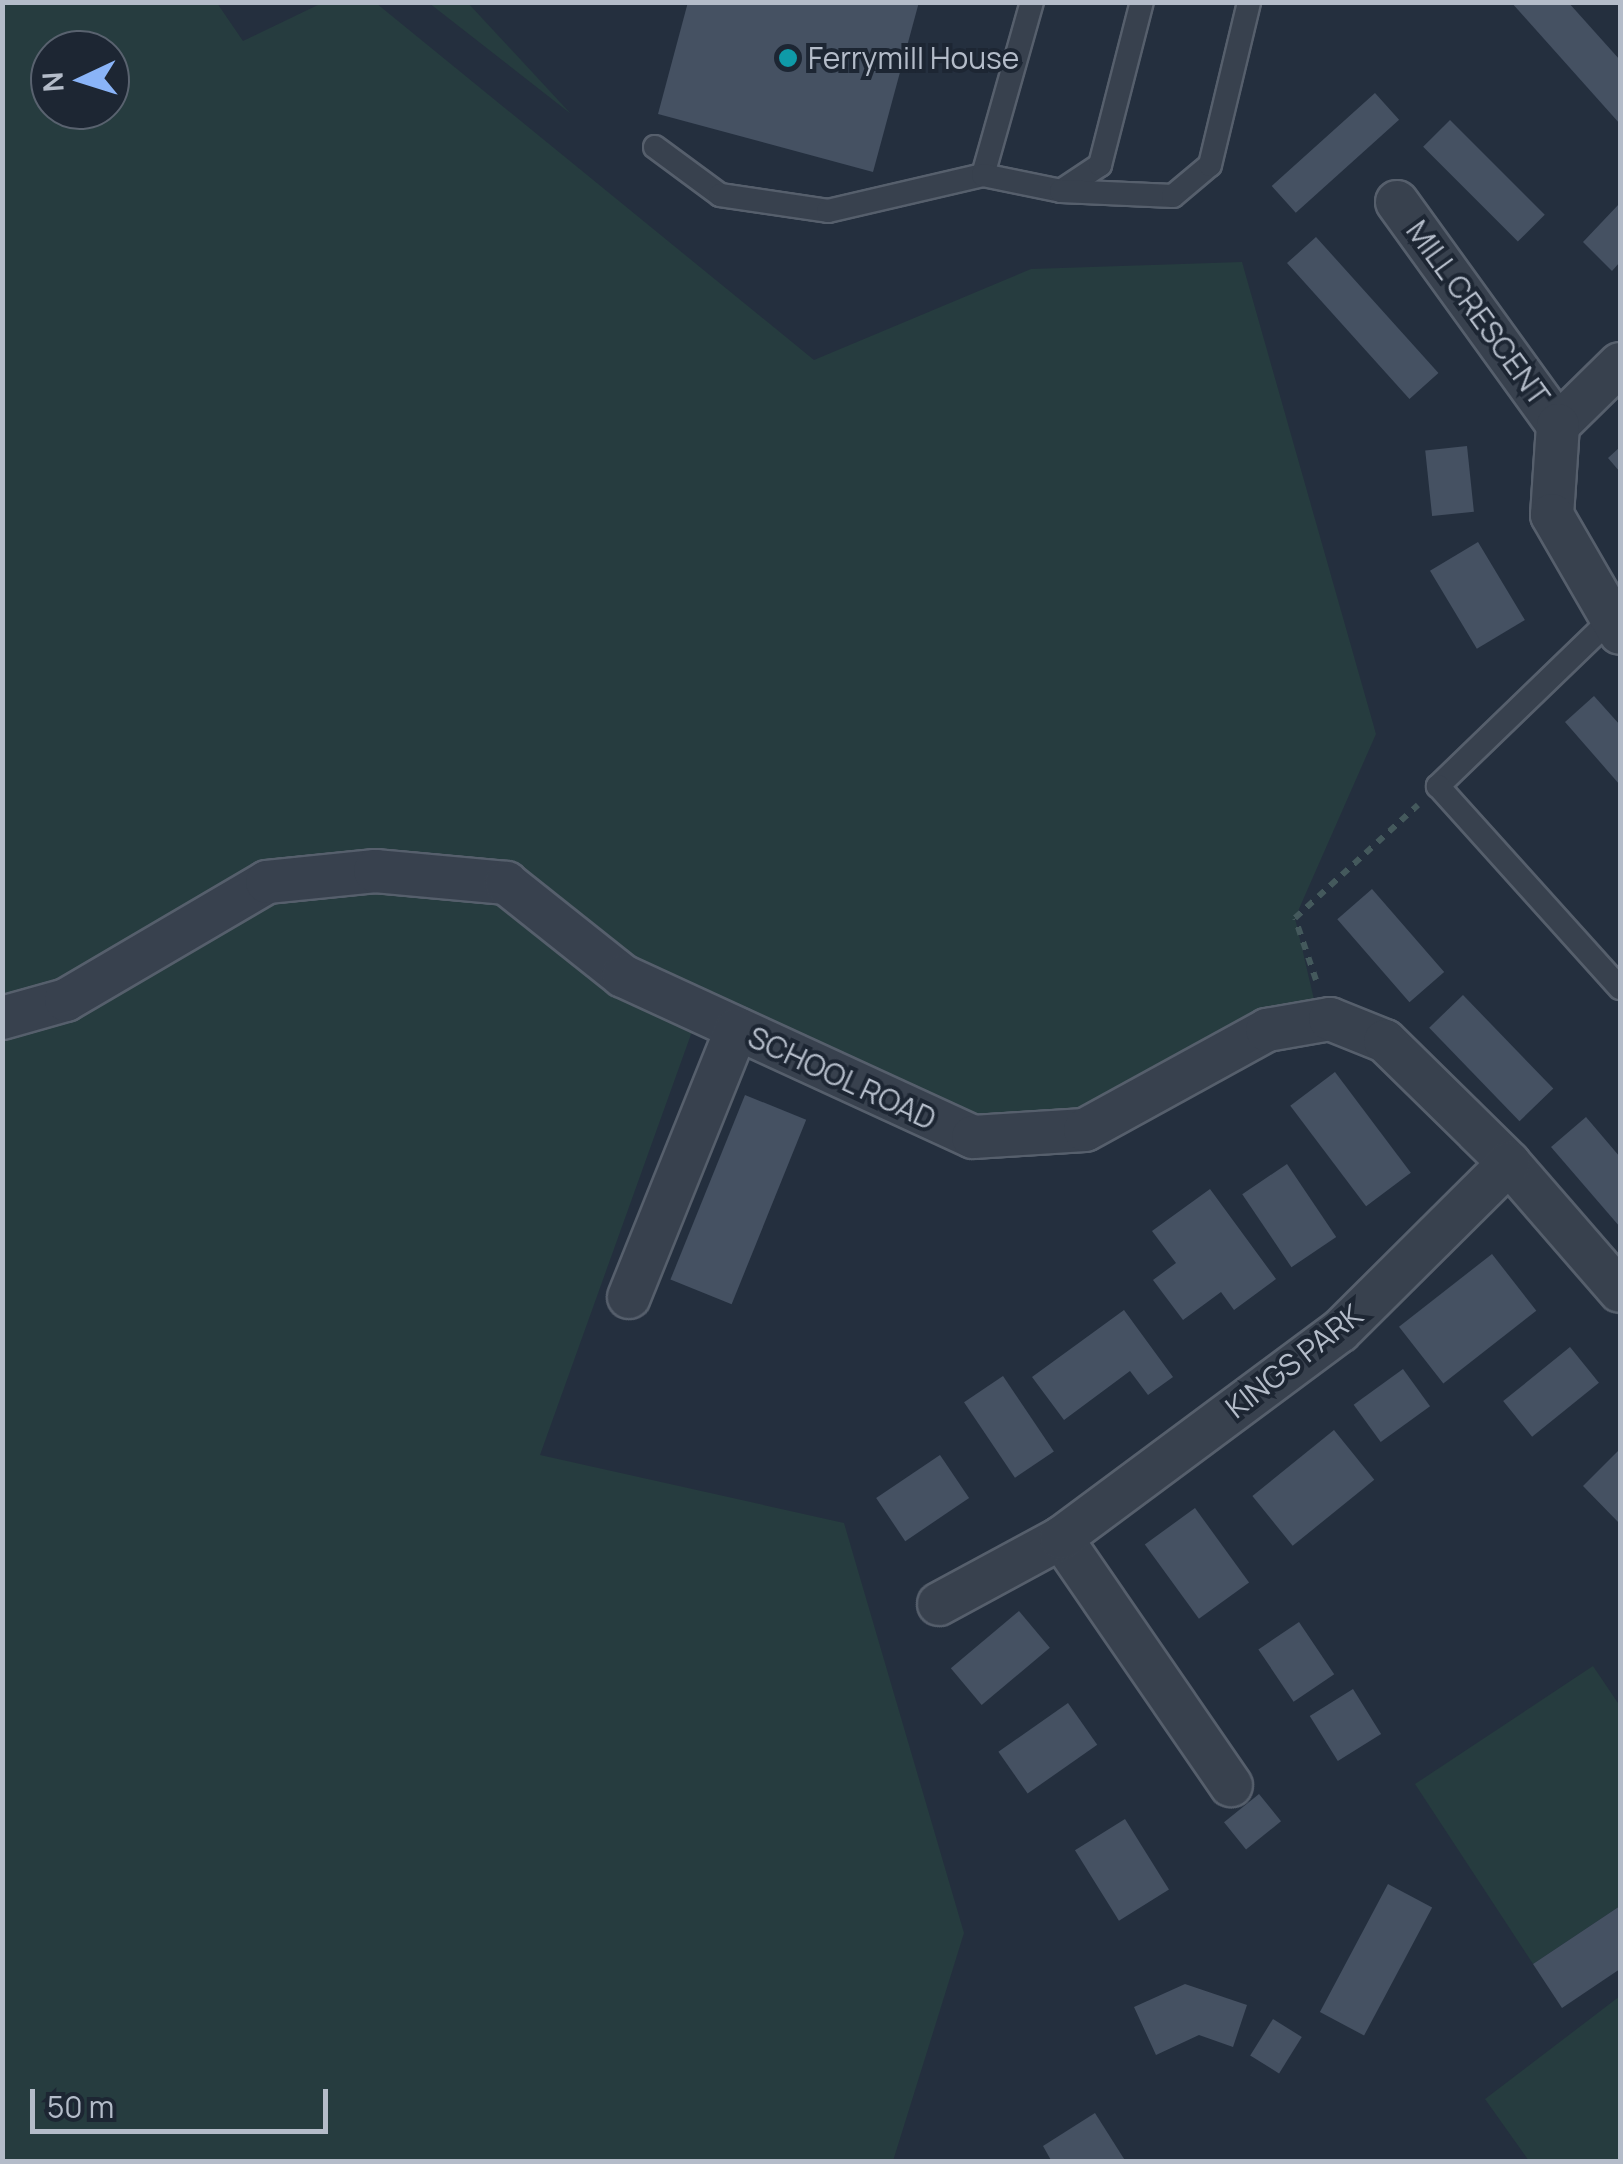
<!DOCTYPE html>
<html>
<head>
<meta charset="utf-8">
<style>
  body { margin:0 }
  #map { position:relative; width:1623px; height:2164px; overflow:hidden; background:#242f3e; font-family:Manrope,sans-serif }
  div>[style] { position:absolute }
  .green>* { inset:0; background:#263c3f }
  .building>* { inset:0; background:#455162; transform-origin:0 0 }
  .path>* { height:6px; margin-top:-3px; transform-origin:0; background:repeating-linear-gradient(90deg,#44595c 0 8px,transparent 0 16px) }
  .roads { filter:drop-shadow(2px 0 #565f6c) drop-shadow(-2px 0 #565f6c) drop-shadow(0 2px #565f6c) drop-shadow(0 -2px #565f6c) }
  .lane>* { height:22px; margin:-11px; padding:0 11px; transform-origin:11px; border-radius:11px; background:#38414e }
  .street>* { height:42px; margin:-21px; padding:0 21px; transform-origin:21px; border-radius:21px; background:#38414e }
  .dots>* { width:28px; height:28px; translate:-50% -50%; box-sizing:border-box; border:5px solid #1d2633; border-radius:50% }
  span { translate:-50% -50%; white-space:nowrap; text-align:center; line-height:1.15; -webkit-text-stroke:8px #1d2633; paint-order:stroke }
  .poi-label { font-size:30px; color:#b4bcc9 }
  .left { translate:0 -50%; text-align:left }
  .street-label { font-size:30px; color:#b4bcc9 }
  .frame { position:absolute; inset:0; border:5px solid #b4bcc9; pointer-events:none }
  .north { position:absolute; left:30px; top:30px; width:100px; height:100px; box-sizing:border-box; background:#1d2633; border:2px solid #59626f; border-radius:50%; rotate:266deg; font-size:28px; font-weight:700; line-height:40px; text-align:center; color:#b4bcc9 }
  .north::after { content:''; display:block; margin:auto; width:35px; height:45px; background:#8ab4f8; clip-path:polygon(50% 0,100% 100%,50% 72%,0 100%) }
  .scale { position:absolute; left:30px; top:2089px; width:298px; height:45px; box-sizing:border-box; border:5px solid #b4bcc9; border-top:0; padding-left:12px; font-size:30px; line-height:35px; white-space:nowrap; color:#b4bcc9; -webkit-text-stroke:8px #1d2633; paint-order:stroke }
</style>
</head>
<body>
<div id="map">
  <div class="green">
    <i style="clip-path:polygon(evenodd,3px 3px,217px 3px,243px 41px,322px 3px,376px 3px,814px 360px,1031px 269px,1242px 262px,1376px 734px,1295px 918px,1319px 1021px,1129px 1131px,973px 1137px,699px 1012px,540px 1455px,844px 1523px,964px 1933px,893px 2161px,3px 2162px,3px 3px,50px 50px,110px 50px,110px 110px,50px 110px,50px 50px)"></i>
    <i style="clip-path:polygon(429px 3px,468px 3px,571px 114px)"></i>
    <i style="clip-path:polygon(1593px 1666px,1620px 1706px,1620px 1906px,1533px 1964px,1415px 1784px)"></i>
    <i style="clip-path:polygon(1620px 1996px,1620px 2161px,1529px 2161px,1485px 2099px)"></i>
  </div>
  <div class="building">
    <i style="clip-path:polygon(688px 2px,919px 2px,873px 172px,658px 114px)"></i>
    <i style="clip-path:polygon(1511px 2px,1568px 2px,1620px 60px,1620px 124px)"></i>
    <i style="left:1375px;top:93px;width:36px;height:139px;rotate:48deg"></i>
    <i style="left:1450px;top:120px;width:134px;height:38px;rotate:45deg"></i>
    <i style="clip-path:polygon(1620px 203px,1620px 262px,1612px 271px,1583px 242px)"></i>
    <i style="left:1316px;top:237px;width:183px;height:39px;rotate:48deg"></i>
    <i style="left:1467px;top:446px;width:66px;height:42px;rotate:84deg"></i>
    <i style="clip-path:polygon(1620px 447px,1620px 472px,1608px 458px)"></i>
    <i style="left:1478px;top:542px;width:91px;height:56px;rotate:59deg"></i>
    <i style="clip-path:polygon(1594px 696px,1620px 725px,1620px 785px,1565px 722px)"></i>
    <i style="left:1372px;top:889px;width:110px;height:46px;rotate:49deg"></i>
    <i style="left:1463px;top:995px;width:130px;height:47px;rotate:46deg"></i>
    <i style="left:1335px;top:1072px;width:126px;height:56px;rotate:53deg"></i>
    <i style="left:745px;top:1095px;width:66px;height:199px;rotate:22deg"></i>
    <i style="clip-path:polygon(1586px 1117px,1620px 1157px,1620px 1227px,1551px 1147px)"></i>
    <i style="left:1287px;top:1164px;width:88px;height:54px;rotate:56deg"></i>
    <i style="clip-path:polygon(1210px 1189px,1276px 1279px,1234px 1310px,1221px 1292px,1183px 1320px,1153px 1280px,1176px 1263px,1152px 1231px)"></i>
    <i style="left:1492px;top:1254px;width:72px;height:118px;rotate:52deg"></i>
    <i style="clip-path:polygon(1124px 1310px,1173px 1377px,1148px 1395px,1130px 1371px,1064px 1420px,1032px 1377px)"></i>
    <i style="left:1570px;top:1347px;width:46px;height:86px;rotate:51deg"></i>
    <i style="left:1403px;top:1369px;width:46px;height:61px;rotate:54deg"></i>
    <i style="left:1003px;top:1376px;width:91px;height:47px;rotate:56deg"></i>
    <i style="left:1334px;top:1430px;width:64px;height:105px;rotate:51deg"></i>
    <i style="clip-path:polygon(1620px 1449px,1620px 1524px,1583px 1486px)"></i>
    <i style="left:940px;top:1455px;width:52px;height:77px;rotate:56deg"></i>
    <i style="left:1195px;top:1508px;width:92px;height:62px;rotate:54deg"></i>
    <i style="left:1019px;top:1611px;width:48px;height:89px;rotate:50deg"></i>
    <i style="left:1299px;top:1622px;width:63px;height:49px;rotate:56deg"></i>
    <i style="left:1353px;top:1689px;width:53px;height:51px;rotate:58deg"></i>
    <i style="left:1068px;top:1703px;width:51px;height:85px;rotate:55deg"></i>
    <i style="left:1259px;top:1794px;width:35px;height:45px;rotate:51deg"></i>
    <i style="left:1125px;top:1819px;width:83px;height:59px;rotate:58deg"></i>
    <i style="left:1388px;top:1884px;width:50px;height:145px;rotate:28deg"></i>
    <i style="clip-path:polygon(1620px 1906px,1620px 1969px,1562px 2008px,1533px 1964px)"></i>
    <i style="clip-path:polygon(1185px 1984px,1247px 2005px,1233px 2047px,1199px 2035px,1156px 2055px,1134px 2007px)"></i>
    <i style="left:1273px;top:2019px;width:34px;height:43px;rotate:32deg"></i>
    <i style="clip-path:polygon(1095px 2113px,1126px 2162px,1052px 2162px,1043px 2146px)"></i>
  </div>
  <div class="path">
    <i style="left:1316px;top:980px;width:65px;rotate:-108.7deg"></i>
    <i style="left:1295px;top:918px;width:167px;rotate:-42.6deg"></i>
  </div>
  <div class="roads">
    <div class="lane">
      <i style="left:655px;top:147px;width:81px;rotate:36.4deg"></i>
      <i style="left:720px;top:195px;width:109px;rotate:8.4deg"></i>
      <i style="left:828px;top:211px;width:159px;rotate:-13.1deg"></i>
      <i style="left:983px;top:175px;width:180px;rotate:-74.2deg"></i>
      <i style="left:983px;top:175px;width:80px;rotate:11.6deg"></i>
      <i style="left:1061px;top:191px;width:47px;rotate:-33.7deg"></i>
      <i style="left:1100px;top:165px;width:168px;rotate:-75.6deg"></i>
      <i style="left:1061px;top:191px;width:112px;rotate:2.6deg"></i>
      <i style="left:1173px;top:196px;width:48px;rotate:-40deg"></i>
      <i style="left:1210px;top:165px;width:168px;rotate:-76.5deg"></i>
      <i style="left:1609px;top:621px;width:238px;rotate:136deg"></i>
      <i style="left:1438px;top:786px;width:272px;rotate:48deg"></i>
    </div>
    <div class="street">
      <i style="left:1397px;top:202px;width:275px;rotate:54.2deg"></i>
      <i style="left:1620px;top:364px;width:87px;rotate:135.5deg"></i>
      <i style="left:1558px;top:425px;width:90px;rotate:93.8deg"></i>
      <i style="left:1552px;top:515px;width:136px;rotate:60deg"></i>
      <i style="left:2px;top:1018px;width:66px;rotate:-15.7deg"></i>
      <i style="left:66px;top:1000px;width:233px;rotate:-30.4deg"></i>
      <i style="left:267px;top:882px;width:109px;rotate:-5.8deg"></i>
      <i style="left:375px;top:871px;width:132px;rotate:5.2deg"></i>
      <i style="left:506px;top:883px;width:149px;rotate:38.5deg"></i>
      <i style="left:623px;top:976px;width:385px;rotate:24.7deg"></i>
      <i style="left:973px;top:1137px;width:112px;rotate:-3.6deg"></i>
      <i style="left:1085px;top:1130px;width:208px;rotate:-28.8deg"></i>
      <i style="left:1267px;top:1030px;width:64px;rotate:-9.9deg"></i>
      <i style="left:1330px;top:1019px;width:59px;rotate:21.8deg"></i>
      <i style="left:1385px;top:1041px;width:174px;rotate:44.5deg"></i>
      <i style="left:1509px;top:1163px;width:169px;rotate:49.1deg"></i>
      <i style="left:629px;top:1297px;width:289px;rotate:-68.1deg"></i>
      <i style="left:1061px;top:1538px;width:300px;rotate:55.5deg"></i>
      <i style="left:939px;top:1604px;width:139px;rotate:-28.4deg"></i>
      <i style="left:1061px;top:1538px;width:347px;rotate:-36.6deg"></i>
      <i style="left:1340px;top:1331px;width:238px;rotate:-44.8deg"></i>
    </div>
  </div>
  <div class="dots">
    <i style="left:788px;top:58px;background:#0f9aa8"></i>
  </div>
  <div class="poi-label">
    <span class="left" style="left:808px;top:58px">Ferrymill House</span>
  </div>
  <div class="street-label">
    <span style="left:1478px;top:313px;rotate:54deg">MILL CRESCENT</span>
    <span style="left:842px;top:1078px;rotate:25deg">SCHOOL ROAD</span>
    <span style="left:1294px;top:1361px;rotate:-38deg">KINGS PARK</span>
  </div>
  <div class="frame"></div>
  <div class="north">N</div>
  <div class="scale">50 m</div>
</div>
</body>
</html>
